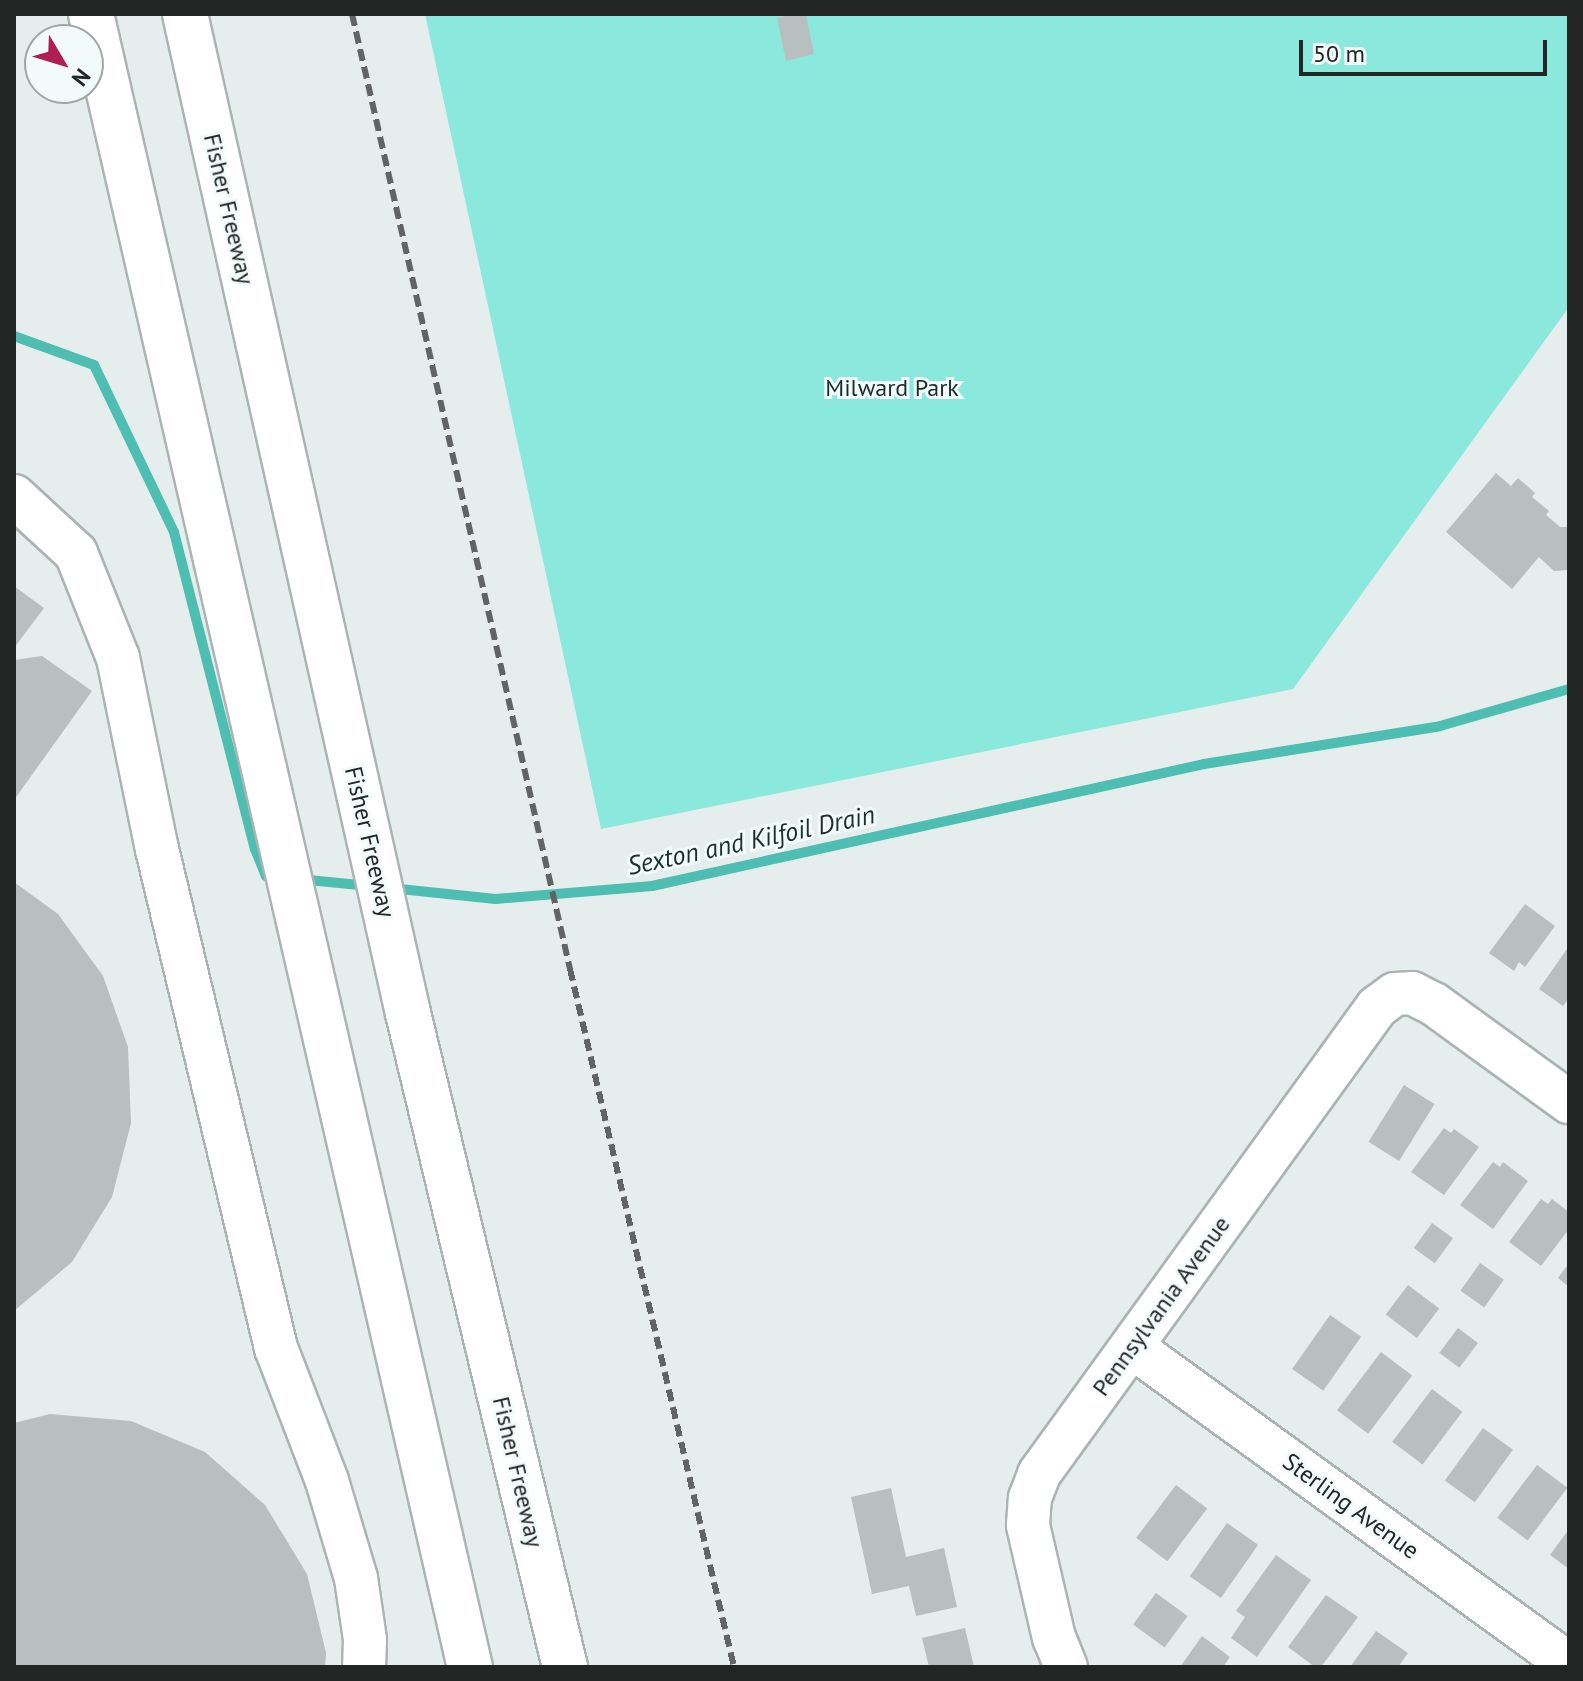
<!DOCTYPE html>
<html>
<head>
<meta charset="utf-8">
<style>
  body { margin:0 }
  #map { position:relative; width:1583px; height:1681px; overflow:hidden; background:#e5eeed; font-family:"PT Sans",sans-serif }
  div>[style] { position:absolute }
  .green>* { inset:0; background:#8ae8dd }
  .stream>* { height:10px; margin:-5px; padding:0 5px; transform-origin:5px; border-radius:5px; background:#4ebeb2 }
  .building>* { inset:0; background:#b7c0be; transform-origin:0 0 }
  .roads { filter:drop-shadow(2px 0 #abb4b2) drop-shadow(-2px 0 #abb4b2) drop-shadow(0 2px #abb4b2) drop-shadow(0 -2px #abb4b2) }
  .minor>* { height:42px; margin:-21px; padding:0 21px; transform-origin:21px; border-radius:21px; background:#fff }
  .highway>* { height:44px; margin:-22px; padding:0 22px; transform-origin:22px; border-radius:22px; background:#fff }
  .rail>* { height:6px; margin-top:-3px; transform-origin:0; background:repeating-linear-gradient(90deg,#606564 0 12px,transparent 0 18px) }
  span { translate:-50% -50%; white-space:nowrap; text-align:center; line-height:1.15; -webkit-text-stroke:6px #f3fbfa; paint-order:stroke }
  .street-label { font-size:24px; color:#232625 }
  .park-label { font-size:24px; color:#192e2b }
  .water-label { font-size:26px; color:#1b2f2c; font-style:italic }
  .frame { position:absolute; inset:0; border:16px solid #232625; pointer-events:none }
  .north { position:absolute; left:24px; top:24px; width:80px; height:80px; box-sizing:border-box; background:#f3fbfa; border:2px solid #a0a6a5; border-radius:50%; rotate:128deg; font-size:22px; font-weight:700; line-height:32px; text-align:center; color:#232625 }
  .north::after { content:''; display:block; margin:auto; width:28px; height:36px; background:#af1f54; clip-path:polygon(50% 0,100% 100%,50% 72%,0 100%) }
  .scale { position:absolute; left:1299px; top:40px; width:248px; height:36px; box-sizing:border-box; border:4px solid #232625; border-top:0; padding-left:10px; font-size:24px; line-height:28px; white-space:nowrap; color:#232625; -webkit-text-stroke:6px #f3fbfa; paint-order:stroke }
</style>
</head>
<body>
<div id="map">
  <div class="green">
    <i style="clip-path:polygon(425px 14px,1569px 14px,1569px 307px,1293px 689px,601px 829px)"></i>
  </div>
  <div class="stream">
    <i style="left:14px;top:336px;width:85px;rotate:19.9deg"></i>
    <i style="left:94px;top:365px;width:185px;rotate:64.4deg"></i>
    <i style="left:174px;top:532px;width:327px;rotate:75.7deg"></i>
    <i style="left:255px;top:849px;width:29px;rotate:68deg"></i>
    <i style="left:266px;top:876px;width:12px;rotate:5deg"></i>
    <i style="left:298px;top:879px;width:72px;rotate:5.6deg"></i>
    <i style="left:390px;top:888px;width:106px;rotate:6deg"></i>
    <i style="left:495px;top:899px;width:158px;rotate:-4.7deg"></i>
    <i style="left:652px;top:886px;width:565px;rotate:-12.46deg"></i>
    <i style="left:1204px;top:764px;width:239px;rotate:-9.1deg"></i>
    <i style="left:1440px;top:726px;width:134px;rotate:-16deg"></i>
  </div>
  <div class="building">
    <i style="clip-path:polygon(794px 14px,806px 14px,814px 54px,786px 61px,777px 18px)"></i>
    <i style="clip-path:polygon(1496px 473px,1511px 486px,1518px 478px,1535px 493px,1532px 497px,1549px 511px,1546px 515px,1560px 527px,1569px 527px,1569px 570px,1554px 571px,1539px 557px,1512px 589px,1446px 532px)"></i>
    <i style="clip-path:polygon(14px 586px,44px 608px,14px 648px)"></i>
    <i style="clip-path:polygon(42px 656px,92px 691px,14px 800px,14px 660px)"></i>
    <i style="clip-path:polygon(14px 882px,58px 914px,103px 976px,128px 1047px,131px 1123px,112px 1197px,72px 1262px,14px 1311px)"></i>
    <i style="clip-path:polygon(1525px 904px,1555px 926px,1525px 967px,1519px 962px,1514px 971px,1489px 953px)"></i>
    <i style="clip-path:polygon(1569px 946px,1569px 998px,1563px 1006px,1539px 989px)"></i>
    <i style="left:1404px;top:1085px;width:36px;height:67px;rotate:32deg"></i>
    <i style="clip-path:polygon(1444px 1128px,1451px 1133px,1454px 1129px,1479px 1147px,1444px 1195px,1411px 1172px)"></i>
    <i style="clip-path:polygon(1493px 1162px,1500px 1167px,1503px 1162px,1528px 1181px,1493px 1229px,1460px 1205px)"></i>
    <i style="clip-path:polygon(1541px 1199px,1548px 1204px,1552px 1199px,1569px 1212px,1569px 1229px,1541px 1266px,1509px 1242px)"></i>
    <i style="left:1432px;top:1223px;width:26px;height:31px;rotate:36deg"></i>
    <i style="left:1480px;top:1263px;width:29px;height:34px;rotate:35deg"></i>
    <i style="clip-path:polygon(1569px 1263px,1569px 1287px,1558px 1278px)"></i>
    <i style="left:1408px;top:1285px;width:39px;height:37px;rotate:37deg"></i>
    <i style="left:1330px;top:1315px;width:38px;height:66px;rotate:35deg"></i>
    <i style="left:1458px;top:1328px;width:25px;height:31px;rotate:37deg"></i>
    <i style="left:1381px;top:1352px;width:39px;height:73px;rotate:37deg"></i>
    <i style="left:1432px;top:1389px;width:38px;height:66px;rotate:37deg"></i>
    <i style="clip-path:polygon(50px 1414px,131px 1421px,205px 1452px,265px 1505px,307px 1574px,326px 1653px,325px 1667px,14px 1667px,14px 1423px)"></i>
    <i style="left:1483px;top:1428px;width:37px;height:65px;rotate:36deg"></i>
    <i style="left:1537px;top:1465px;width:38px;height:66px;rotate:37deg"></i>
    <i style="left:1176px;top:1485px;width:39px;height:66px;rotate:37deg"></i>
    <i style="clip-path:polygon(891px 1488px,906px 1557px,944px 1548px,957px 1607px,916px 1616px,909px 1586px,872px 1594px,851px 1497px)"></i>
    <i style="left:1227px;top:1523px;width:38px;height:65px;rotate:35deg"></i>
    <i style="clip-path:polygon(1569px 1529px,1569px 1569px,1550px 1555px)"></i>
    <i style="clip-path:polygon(1276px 1555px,1311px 1580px,1257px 1657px,1231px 1638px,1245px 1617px,1236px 1611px)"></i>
    <i style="left:1156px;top:1593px;width:39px;height:39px;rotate:36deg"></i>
    <i style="clip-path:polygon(1326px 1595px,1358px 1617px,1321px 1667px,1315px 1667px,1288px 1647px)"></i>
    <i style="clip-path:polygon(965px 1628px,974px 1667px,929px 1667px,922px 1638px)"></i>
    <i style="clip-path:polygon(1376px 1631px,1408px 1653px,1398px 1667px,1350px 1667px)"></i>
    <i style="clip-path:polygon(1202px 1636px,1230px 1657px,1223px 1667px,1180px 1667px)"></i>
  </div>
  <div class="roads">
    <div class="minor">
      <i style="left:14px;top:496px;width:84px;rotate:42.6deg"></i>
      <i style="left:76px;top:553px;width:113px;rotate:68.2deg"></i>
      <i style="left:118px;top:658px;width:195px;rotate:78.5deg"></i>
      <i style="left:157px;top:849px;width:513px;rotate:76.59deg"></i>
      <i style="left:276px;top:1348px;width:142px;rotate:69deg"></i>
      <i style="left:327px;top:1481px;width:101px;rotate:73.4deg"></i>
      <i style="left:356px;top:1578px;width:63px;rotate:81.7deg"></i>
      <i style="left:365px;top:1640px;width:27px;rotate:92deg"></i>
      <i style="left:1132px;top:1347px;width:540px;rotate:35.96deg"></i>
      <i style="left:1066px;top:1667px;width:31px;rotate:-112deg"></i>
      <i style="left:1054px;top:1638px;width:116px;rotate:-103deg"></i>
      <i style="left:1028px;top:1525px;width:27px;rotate:-86deg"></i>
      <i style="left:1030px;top:1498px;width:26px;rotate:-69deg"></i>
      <i style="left:1039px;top:1474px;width:576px;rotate:-54.1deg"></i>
      <i style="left:1377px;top:1007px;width:22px;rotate:-36deg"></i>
      <i style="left:1395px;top:994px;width:17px;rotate:-3deg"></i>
      <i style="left:1412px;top:993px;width:25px;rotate:27deg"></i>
      <i style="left:1434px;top:1004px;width:167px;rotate:36deg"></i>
    </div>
    <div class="highway">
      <i style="left:91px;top:14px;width:1696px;rotate:77.09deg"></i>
      <i style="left:185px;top:14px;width:1024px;rotate:77.42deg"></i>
      <i style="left:408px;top:1013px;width:673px;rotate:76.5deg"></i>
    </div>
  </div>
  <div class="rail">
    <i style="left:352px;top:14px;width:980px;rotate:77.14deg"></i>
    <i style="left:570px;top:969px;width:717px;rotate:76.78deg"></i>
  </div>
  <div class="street-label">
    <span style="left:229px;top:209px;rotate:77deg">Fisher Freeway</span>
    <span style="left:370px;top:842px;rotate:77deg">Fisher Freeway</span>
    <span style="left:1161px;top:1306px;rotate:-54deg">Pennsylvania Avenue</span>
    <span style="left:518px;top:1472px;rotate:77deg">Fisher Freeway</span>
    <span style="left:1351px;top:1506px;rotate:36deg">Sterling Avenue</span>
  </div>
  <div class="park-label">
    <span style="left:892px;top:388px">Milward Park</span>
  </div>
  <div class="water-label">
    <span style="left:751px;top:840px;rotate:-12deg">Sexton and Kilfoil Drain</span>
  </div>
  <div class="frame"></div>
  <div class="north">N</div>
  <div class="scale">50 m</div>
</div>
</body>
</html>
